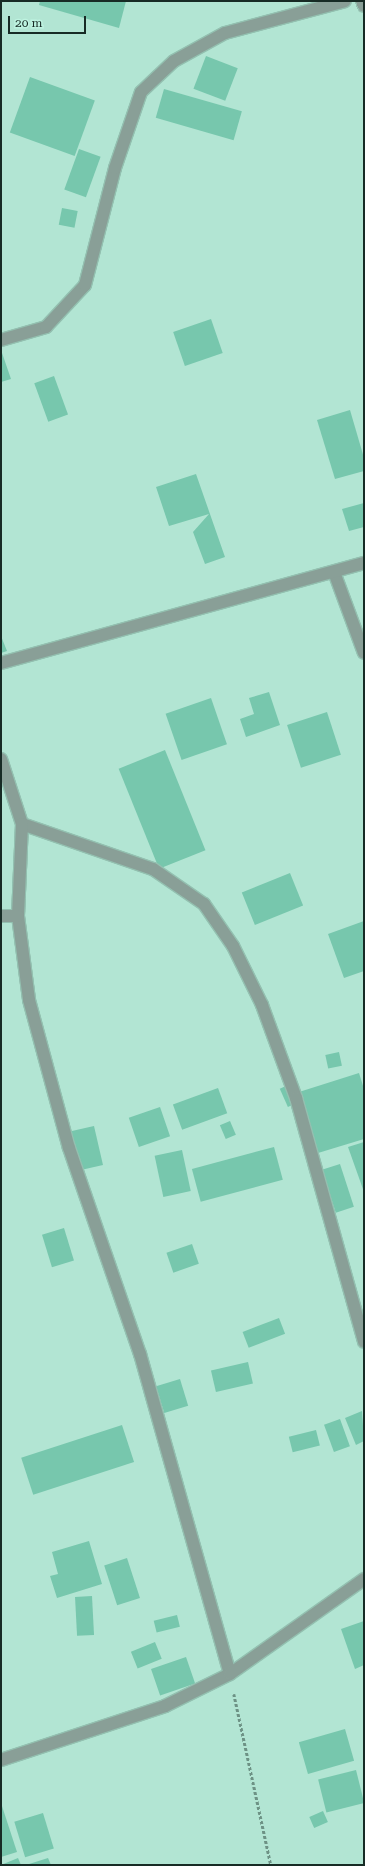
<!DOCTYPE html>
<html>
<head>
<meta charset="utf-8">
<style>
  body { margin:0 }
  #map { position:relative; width:365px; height:1866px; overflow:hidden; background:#b2e5d3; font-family:"Roboto Serif",serif }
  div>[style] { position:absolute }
  .building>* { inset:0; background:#77c7ad; transform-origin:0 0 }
  .path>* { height:2.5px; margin-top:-1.25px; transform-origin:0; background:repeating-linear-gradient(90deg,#6d9285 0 3px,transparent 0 5px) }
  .roads { filter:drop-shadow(1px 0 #93c0b0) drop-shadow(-1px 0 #93c0b0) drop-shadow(0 1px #93c0b0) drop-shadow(0 -1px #93c0b0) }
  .minor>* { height:12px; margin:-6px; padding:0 6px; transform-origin:6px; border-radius:6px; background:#899f97 }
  span { translate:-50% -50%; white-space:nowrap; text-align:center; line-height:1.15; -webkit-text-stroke:3px #bef3e0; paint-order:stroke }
  .frame { position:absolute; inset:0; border:2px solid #172b25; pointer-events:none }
  .scale { position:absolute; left:8px; top:16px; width:78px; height:18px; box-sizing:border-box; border:2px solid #172b25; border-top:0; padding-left:5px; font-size:12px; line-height:14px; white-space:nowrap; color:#172b25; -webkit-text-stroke:3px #bef3e0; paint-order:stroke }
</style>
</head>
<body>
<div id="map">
  <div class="building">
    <i style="clip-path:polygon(40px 1px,126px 1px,119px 28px,39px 5px)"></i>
    <i style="left:206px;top:56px;width:34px;height:35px;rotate:21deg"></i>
    <i style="left:30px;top:77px;width:69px;height:59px;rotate:20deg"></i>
    <i style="left:164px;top:89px;width:81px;height:30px;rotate:16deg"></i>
    <i style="left:79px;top:149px;width:23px;height:43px;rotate:20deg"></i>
    <i style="left:62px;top:208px;width:16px;height:17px;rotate:11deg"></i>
    <i style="left:211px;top:319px;width:36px;height:40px;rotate:71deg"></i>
    <i style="clip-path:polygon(1px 350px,11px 379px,1px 382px)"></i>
    <i style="left:54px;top:376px;width:41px;height:21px;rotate:70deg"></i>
    <i style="clip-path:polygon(350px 410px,364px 458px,364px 471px,335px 479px,317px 420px)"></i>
    <i style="clip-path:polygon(196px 474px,225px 557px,205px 564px,193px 532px,209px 514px,169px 526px,156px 487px)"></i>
    <i style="clip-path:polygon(364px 503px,364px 527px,349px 531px,342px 509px)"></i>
    <i style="clip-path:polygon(1px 636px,7px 651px,1px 653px)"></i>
    <i style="clip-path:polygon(269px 692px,280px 725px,246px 737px,240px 719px,254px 714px,249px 698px)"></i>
    <i style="left:211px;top:698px;width:49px;height:48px;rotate:71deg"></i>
    <i style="left:327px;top:712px;width:45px;height:42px;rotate:72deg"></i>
    <i style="left:165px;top:750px;width:108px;height:50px;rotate:68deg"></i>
    <i style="left:290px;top:873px;width:35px;height:52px;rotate:68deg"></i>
    <i style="clip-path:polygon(364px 921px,364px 971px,344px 978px,328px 934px)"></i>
    <i style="left:339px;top:1052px;width:14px;height:14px;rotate:78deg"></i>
    <i style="clip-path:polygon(359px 1073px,364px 1089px,364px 1139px,318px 1153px,299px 1092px)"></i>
    <i style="left:288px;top:1085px;width:20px;height:9px;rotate:66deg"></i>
    <i style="left:218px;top:1088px;width:27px;height:48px;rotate:70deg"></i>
    <i style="left:160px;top:1107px;width:31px;height:33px;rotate:71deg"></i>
    <i style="left:230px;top:1121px;width:15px;height:11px;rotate:67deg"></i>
    <i style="left:94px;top:1126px;width:40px;height:26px;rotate:77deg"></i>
    <i style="clip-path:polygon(364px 1142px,364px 1192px,348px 1147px)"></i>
    <i style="left:274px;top:1147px;width:34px;height:85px;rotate:75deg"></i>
    <i style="left:182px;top:1150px;width:42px;height:28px;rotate:78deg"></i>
    <i style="left:340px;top:1164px;width:45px;height:19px;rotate:72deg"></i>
    <i style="left:64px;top:1228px;width:34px;height:23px;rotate:73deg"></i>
    <i style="left:192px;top:1244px;width:21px;height:27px;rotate:71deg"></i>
    <i style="left:279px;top:1318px;width:17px;height:39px;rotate:69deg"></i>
    <i style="left:248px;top:1362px;width:22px;height:38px;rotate:77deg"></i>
    <i style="left:180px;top:1379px;width:28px;height:25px;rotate:73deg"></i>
    <i style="clip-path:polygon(362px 1411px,364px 1441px,356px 1445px,345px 1418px)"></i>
    <i style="left:340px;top:1419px;width:29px;height:17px;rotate:70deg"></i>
    <i style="left:122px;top:1425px;width:39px;height:106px;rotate:72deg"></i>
    <i style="left:316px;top:1430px;width:16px;height:28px;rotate:76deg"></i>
    <i style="clip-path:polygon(89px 1541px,102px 1584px,57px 1598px,50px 1576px,58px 1574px,52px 1552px)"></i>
    <i style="left:127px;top:1558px;width:42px;height:24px;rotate:72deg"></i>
    <i style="left:92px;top:1596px;width:39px;height:17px;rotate:87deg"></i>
    <i style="left:177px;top:1615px;width:12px;height:24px;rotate:76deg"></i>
    <i style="clip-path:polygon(364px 1621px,364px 1665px,355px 1669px,341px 1629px)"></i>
    <i style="left:155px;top:1642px;width:18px;height:26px;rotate:68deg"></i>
    <i style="left:186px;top:1657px;width:28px;height:37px;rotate:71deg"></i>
    <i style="left:345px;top:1729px;width:33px;height:48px;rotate:74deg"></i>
    <i style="left:356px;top:1770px;width:34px;height:39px;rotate:76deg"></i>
    <i style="clip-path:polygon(1px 1803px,17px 1852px,1px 1857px)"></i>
    <i style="left:323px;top:1811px;width:12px;height:15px;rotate:66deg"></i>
    <i style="left:43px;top:1813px;width:37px;height:30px;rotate:73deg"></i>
    <i style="clip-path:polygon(18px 1858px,21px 1865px,1px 1865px)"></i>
    <i style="clip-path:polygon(48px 1858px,51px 1865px,26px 1865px)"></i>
  </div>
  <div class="path">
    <i style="left:234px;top:1694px;width:175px;rotate:77.8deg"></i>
  </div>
  <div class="roads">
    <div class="minor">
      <i style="left:362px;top:1px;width:5px;rotate:68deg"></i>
      <i style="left:1px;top:340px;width:47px;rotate:-16.1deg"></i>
      <i style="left:46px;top:327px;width:57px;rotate:-47.1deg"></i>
      <i style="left:85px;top:285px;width:121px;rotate:-75.6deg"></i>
      <i style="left:115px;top:168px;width:80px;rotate:-71.1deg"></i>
      <i style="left:141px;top:92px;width:45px;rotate:-43.2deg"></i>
      <i style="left:174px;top:61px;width:58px;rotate:-28.8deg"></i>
      <i style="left:225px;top:33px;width:124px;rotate:-14.9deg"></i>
      <i style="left:334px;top:572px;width:86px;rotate:69.7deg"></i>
      <i style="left:1px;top:663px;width:377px;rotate:-15.4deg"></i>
      <i style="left:1px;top:759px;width:68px;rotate:72.1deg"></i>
      <i style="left:22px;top:824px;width:139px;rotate:19deg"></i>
      <i style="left:153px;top:869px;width:62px;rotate:34.5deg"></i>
      <i style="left:204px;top:904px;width:51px;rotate:55.4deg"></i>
      <i style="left:233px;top:946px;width:66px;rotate:63.8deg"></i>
      <i style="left:262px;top:1005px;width:99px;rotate:69.9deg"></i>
      <i style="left:296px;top:1098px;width:253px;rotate:74.4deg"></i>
      <i style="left:22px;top:824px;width:92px;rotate:92.5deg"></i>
      <i style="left:18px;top:916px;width:85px;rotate:82.5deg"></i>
      <i style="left:29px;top:1000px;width:153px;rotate:74.9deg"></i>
      <i style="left:69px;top:1148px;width:218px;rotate:71deg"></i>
      <i style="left:140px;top:1354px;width:332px;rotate:74.3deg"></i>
      <i style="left:1px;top:916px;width:17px"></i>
      <i style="left:1px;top:1760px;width:173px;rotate:-18.2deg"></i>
      <i style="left:165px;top:1706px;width:72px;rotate:-26.2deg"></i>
      <i style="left:230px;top:1674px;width:164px;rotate:-35.3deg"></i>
    </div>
  </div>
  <div class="frame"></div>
  <div class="scale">20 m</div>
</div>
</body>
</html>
